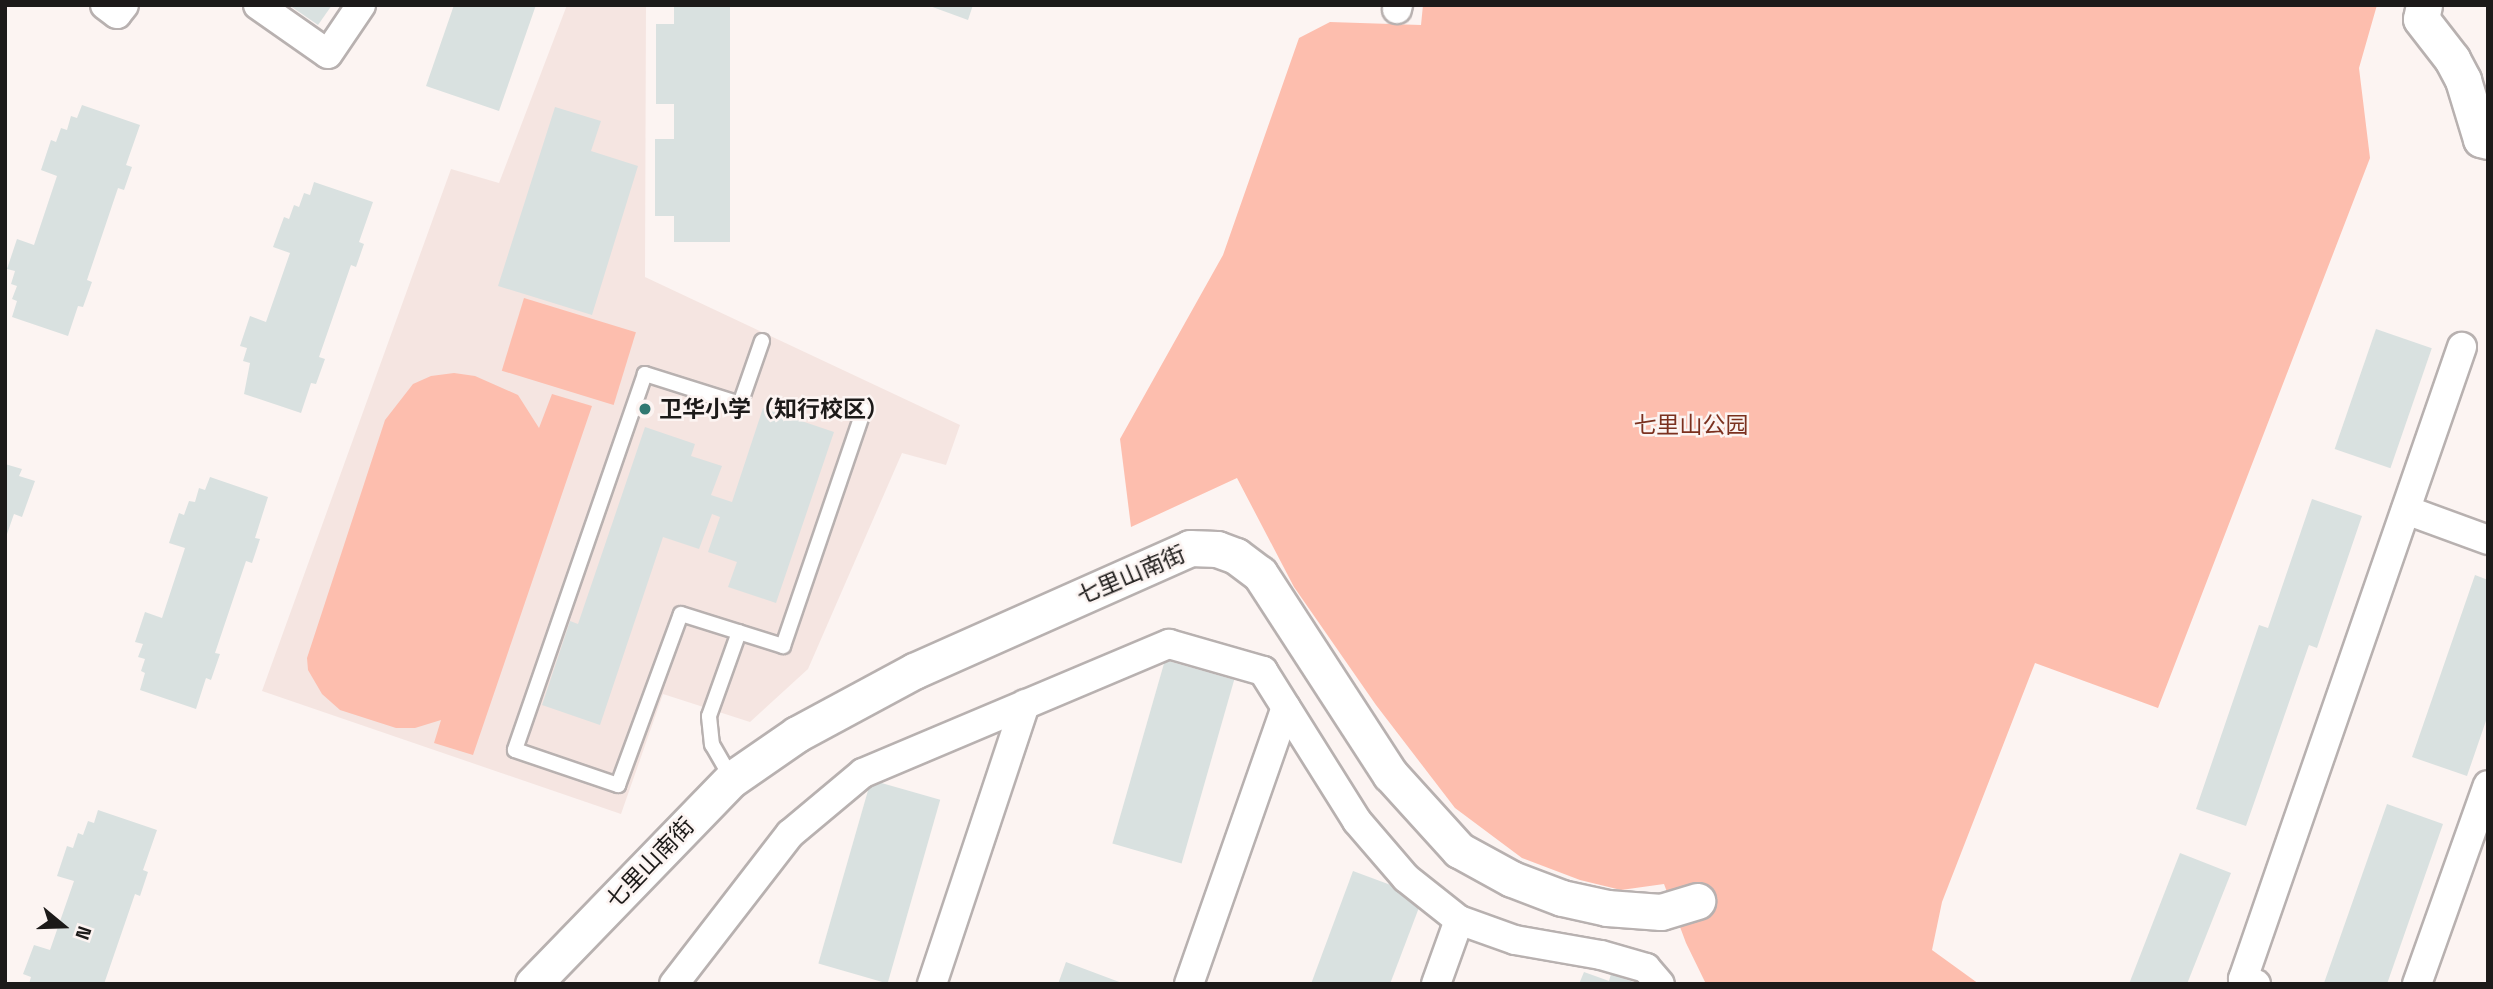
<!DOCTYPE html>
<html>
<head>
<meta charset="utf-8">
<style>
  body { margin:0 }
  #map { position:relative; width:2493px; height:989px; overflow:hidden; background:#fcf4f2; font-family:"Space Grotesk","Noto Sans SC",sans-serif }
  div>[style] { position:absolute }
  .built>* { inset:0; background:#f5e5e1 }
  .green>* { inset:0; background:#fdbeae; transform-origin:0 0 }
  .building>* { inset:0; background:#d9e1e0; transform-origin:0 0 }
  .roads { filter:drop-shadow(2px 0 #b8b1b0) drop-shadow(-2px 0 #b8b1b0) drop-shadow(0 2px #b8b1b0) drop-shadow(0 -2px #b8b1b0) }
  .service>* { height:14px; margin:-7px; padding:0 7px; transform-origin:7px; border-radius:7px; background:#fff }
  .minor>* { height:28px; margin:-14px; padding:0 14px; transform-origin:14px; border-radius:14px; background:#fff }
  .tertiary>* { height:35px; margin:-17.5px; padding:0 17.5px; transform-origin:17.5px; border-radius:17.5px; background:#fff }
  .dots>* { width:19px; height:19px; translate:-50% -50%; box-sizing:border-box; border:4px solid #fcf4f2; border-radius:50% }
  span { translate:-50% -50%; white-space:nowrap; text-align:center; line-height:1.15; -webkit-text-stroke:5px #fcf4f2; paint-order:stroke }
  .poi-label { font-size:23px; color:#1c1a19; font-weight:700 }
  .left { translate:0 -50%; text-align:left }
  .park-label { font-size:23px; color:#7b311f }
  .street-label { font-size:23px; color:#1c1a19 }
  .frame { position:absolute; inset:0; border:7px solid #1c1a19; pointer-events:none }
  .north { position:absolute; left:28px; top:891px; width:70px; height:70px; -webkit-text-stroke:5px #fcf4f2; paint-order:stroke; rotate:109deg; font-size:19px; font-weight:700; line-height:28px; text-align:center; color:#1c1a19 }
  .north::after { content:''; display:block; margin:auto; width:24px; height:32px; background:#1c1a19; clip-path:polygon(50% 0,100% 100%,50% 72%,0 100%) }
</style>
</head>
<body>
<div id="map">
  <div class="built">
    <i style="clip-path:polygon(567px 5px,646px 5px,645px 277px,960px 425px,946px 465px,902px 453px,808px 669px,750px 722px,663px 694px,621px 814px,262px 691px,451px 169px,499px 183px)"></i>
  </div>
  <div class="green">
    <i style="clip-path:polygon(1423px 5px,2377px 5px,2359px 68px,2370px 158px,2158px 708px,2035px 663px,1942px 902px,1932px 950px,1979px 984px,1706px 984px,1686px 943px,1664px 884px,1621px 890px,1580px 880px,1522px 858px,1455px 808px,1376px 705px,1294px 587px,1237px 478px,1131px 527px,1120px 439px,1223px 255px,1299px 38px,1330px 22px,1421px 25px)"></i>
    <i style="left:524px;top:298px;width:117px;height:76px;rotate:17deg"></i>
    <i style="clip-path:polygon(454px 373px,475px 376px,518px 395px,539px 428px,552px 394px,592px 406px,473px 755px,434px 743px,441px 720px,415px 728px,396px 728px,340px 710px,322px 694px,308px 670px,307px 658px,385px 420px,413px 384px,431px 376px)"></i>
  </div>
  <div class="building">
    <i style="clip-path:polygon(289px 5px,332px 5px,318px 25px)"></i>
    <i style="clip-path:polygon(454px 5px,536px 5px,499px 111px,426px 86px)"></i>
    <i style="clip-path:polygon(674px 5px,730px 5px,730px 242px,674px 242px,674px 216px,655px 216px,655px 139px,674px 139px,674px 104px,656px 104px,656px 24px,674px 24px)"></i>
    <i style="clip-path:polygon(927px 5px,973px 5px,968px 20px)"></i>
    <i style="clip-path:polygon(82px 105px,140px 125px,126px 165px,132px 167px,124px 190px,118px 188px,87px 280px,92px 282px,83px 307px,78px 306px,68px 336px,12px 317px,17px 301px,12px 299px,17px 286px,11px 284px,15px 271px,7px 269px,17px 239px,34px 245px,57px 176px,41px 170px,51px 140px,56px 142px,61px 128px,67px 130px,71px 116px,77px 118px)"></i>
    <i style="clip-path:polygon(555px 107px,601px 121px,591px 151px,638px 166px,592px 315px,498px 286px)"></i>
    <i style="clip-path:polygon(314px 182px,373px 202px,359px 242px,364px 244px,356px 267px,351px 265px,319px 357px,325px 359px,316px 384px,311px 383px,301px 413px,244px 394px,250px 363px,243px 361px,247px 348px,240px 346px,250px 316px,266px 322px,290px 253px,273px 247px,284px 217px,289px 219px,294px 205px,299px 207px,304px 193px,310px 195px)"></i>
    <i style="left:2376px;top:329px;width:59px;height:127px;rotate:19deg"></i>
    <i style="clip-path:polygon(763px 408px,834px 432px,776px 603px,728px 587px,737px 562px,708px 552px,720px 517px,712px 514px,699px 549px,663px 537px,600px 725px,542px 705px,570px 621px,578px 624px,645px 427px,695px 444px,691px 456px,722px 466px,711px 495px,732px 502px)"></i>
    <i style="clip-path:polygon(5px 464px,22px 469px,19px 476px,35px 481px,22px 517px,14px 514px,6px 537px)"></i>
    <i style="clip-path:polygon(210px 477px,268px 497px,255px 538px,260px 539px,252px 563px,246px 561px,215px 653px,220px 654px,211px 680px,206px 678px,196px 709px,140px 690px,145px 673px,141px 671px,145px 659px,138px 657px,143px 644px,135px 642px,145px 612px,162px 618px,185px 548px,169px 543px,179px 513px,184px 515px,189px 501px,195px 502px,199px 488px,205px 490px)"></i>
    <i style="clip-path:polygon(2312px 499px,2362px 516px,2317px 648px,2309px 645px,2246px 826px,2196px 809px,2259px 625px,2268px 628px)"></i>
    <i style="clip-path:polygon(2475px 575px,2488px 580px,2488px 715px,2467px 776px,2412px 757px)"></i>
    <i style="left:1165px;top:660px;width:72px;height:191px;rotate:16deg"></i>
    <i style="left:871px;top:780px;width:72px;height:191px;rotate:16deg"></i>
    <i style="clip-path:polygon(2387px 804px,2443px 824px,2387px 984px,2328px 984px,2324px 983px)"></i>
    <i style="clip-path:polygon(98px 810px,157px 830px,143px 870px,148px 872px,140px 896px,135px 894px,104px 984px,29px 984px,31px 977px,23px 974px,34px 945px,50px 950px,74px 881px,57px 876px,67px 846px,73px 848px,78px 833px,83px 835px,88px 821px,94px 823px)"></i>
    <i style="clip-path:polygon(2180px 853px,2231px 873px,2187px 984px,2129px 984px)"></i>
    <i style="clip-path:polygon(1353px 871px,1423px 897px,1390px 984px,1311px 984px)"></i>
    <i style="clip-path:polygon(1066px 962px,1122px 983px,1122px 984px,1058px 984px)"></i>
    <i style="clip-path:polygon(1584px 972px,1609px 981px,1611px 974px,1639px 984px,1579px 984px)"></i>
  </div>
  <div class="roads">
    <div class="service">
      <i style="left:762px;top:341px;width:67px;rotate:109.2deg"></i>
      <i style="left:740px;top:404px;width:100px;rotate:-162.5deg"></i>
      <i style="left:645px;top:374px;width:398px;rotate:109.1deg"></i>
      <i style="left:515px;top:750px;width:109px;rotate:18.8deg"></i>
      <i style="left:618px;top:785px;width:182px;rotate:-69.8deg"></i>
      <i style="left:681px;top:614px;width:107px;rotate:17.4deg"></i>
      <i style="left:783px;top:646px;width:250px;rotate:-71.1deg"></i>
      <i style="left:732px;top:779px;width:39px;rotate:-120deg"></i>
      <i style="left:712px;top:745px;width:29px;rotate:-96deg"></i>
      <i style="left:709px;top:716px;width:89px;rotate:-70.3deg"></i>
    </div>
    <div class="minor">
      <i style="left:105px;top:5px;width:15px;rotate:37deg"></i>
      <i style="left:117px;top:14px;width:11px;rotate:-52deg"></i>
      <i style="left:258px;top:5px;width:85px;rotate:35deg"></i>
      <i style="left:328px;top:54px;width:59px;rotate:-56deg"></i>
      <i style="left:1397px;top:9px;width:4px;rotate:-76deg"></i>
      <i style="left:2406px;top:510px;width:87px;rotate:20.1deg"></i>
      <i style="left:674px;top:984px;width:190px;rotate:-52.3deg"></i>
      <i style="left:790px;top:834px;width:95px;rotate:-39.9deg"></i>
      <i style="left:863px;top:773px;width:332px;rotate:-22.9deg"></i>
      <i style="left:1169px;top:644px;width:98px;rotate:16deg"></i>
      <i style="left:1263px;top:671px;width:177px;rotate:57.9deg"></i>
      <i style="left:1357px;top:821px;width:75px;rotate:49.3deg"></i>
      <i style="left:1406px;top:878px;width:68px;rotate:38.4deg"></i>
      <i style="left:1459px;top:920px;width:59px;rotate:19.7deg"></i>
      <i style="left:1515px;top:940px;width:87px;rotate:9.9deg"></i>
      <i style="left:1601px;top:955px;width:47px;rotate:16.1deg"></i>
      <i style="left:1646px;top:968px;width:21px;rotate:49deg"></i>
      <i style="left:932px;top:984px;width:295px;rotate:-71.6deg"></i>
      <i style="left:1189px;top:984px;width:293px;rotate:-70.7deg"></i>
      <i style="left:1436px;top:984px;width:68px;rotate:-70.2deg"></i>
      <i style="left:2256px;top:984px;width:14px;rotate:-159deg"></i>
      <i style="left:2243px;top:979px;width:669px;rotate:-70.89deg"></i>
      <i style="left:2417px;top:984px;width:211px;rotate:-70.4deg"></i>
    </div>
    <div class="tertiary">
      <i style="left:2424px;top:5px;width:14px;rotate:102deg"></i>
      <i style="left:2421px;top:19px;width:51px;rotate:52.2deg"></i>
      <i style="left:2452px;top:59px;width:24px;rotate:62deg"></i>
      <i style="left:2463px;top:80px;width:62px;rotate:73deg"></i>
      <i style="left:2481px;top:139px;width:7px;rotate:16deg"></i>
      <i style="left:533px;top:984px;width:286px;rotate:-45.9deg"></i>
      <i style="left:732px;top:779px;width:79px;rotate:-34.7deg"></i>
      <i style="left:797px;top:734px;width:133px;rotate:-28.3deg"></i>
      <i style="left:914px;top:671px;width:302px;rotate:-24deg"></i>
      <i style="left:1190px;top:548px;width:27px;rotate:2deg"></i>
      <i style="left:1217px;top:549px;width:20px;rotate:20deg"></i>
      <i style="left:1236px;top:556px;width:30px;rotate:37deg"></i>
      <i style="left:1260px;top:574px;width:239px;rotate:57deg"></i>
      <i style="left:1390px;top:774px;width:103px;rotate:47.8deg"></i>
      <i style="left:1459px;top:850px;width:60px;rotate:28.7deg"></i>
      <i style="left:1512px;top:879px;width:53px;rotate:20.8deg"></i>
      <i style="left:1562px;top:898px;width:46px;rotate:12.5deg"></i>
      <i style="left:1607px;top:908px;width:54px;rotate:4.2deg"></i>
      <i style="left:1661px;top:912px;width:38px;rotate:-17deg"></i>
    </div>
  </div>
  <div class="dots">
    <i style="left:645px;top:409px;background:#307871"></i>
  </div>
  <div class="poi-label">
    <span class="left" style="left:659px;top:409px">卫华小学（知行校区）</span>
  </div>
  <div class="park-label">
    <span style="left:1691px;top:425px">七里山公园</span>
  </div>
  <div class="street-label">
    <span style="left:1131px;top:575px;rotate:-23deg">七里山南街</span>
    <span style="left:650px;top:863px;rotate:-46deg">七里山南街</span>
  </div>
  <div class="frame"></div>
  <div class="north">N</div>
</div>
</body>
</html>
